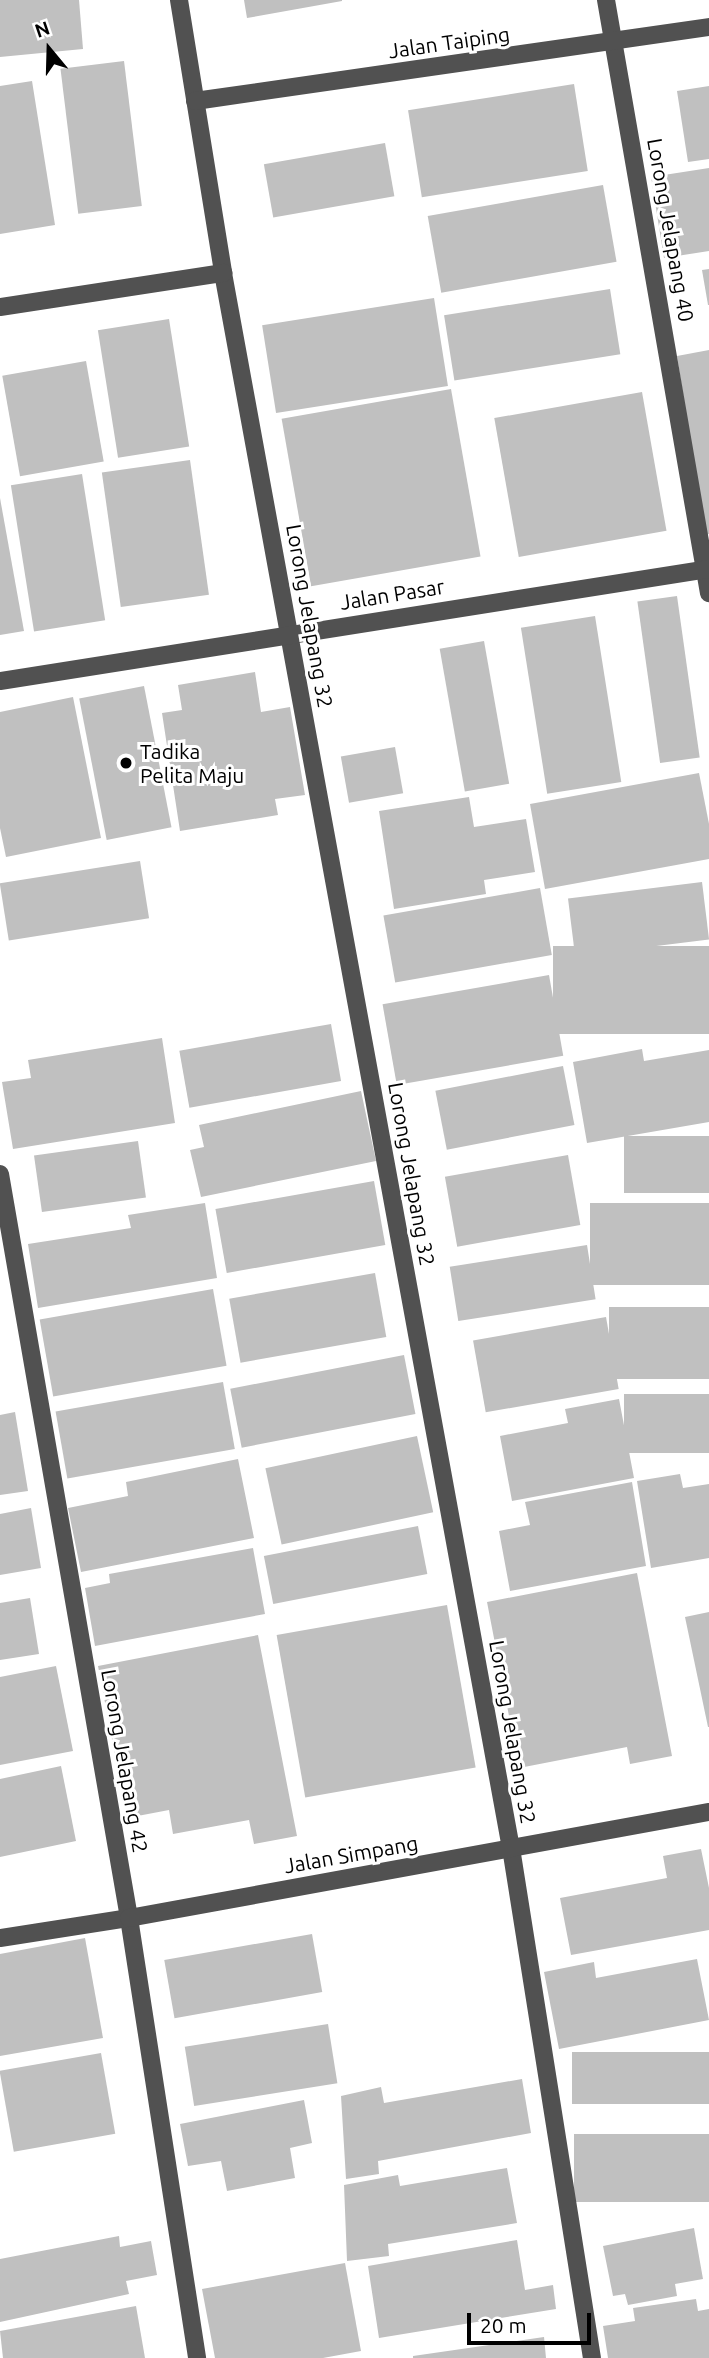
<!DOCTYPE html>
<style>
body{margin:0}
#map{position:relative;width:709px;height:2358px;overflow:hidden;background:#fff;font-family:Ubuntu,sans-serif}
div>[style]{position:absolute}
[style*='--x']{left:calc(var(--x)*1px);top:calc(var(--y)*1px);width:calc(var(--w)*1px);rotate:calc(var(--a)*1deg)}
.building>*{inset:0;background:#c0c0c0;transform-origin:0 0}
.minor>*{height:18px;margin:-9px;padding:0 9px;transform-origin:9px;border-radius:9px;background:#515151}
.dots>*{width:19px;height:19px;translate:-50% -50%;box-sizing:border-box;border:4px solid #fff;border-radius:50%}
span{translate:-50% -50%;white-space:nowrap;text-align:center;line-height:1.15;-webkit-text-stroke:6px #fff;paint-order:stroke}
.street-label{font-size:21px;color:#000}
.poi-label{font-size:21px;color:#000}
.left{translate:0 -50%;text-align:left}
.north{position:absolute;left:14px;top:14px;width:70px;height:70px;-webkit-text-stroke:5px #fff;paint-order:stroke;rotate:341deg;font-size:19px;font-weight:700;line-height:28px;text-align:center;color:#000}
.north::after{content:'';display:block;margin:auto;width:24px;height:32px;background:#000;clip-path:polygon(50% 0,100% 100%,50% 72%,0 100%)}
.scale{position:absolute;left:467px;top:2313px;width:124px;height:32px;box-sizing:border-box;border:4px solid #000;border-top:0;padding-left:9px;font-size:21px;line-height:24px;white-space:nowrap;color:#000;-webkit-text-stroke:5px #fff;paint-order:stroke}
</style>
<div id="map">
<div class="building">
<i style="clip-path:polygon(0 0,79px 0,83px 49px,0 57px)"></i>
<i style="clip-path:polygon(244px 0,342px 0,342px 1px,247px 18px)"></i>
<i style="left:124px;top:61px;width:146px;height:64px;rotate:83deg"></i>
<i style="clip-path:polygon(32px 81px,55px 225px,0 234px,0 86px)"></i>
<i style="left:574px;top:84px;width:88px;height:168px;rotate:81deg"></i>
<i style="clip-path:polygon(709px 86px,709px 159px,688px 162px,677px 91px)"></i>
<i style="left:385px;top:143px;width:54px;height:123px;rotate:80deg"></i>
<i style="clip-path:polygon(709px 168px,709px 251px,664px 258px,651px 177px)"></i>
<i style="left:603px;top:185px;width:78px;height:178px;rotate:80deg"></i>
<i style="clip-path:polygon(709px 269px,709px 305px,708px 305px,702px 270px)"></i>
<i style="left:610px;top:289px;width:66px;height:168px;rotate:81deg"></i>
<i style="left:434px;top:298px;width:89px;height:174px;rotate:81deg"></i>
<i style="left:169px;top:319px;width:129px;height:72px;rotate:81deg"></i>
<i style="clip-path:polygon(709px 350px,709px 534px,705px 535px,677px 356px)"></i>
<i style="left:86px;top:361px;width:102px;height:85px;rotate:80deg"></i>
<i style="left:451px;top:389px;width:170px;height:172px;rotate:80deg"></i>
<i style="left:642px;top:392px;width:141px;height:150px;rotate:80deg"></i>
<i style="left:190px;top:460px;width:136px;height:89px;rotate:82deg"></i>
<i style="left:82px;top:474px;width:148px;height:72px;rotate:81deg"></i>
<i style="clip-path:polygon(0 498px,24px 631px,0 635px)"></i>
<i style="left:677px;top:596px;width:163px;height:40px;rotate:82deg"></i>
<i style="left:595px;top:616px;width:168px;height:75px;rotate:81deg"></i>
<i style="left:484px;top:641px;width:145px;height:45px;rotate:80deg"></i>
<i style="clip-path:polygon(255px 672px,261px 712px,290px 707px,305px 795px,275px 799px,278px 815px,180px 831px,162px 713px,182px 710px,178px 685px)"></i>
<i style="left:144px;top:686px;width:144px;height:66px;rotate:79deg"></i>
<i style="clip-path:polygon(73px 697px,101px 838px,6px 857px,0 828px,0 712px)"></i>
<i style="left:395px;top:747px;width:47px;height:55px;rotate:80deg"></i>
<i style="clip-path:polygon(699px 773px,709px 824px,709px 859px,545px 889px,530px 804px)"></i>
<i style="clip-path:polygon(469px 797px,474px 827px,526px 819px,535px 872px,484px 880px,486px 894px,394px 909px,379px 811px)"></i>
<i style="left:140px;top:861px;width:58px;height:142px;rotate:81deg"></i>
<i style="left:702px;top:882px;width:58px;height:135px;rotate:83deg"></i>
<i style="left:540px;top:888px;width:68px;height:159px;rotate:80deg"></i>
<i style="left:709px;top:946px;width:88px;height:156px;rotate:90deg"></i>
<i style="left:549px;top:975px;width:82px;height:169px;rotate:80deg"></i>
<i style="left:331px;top:1024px;width:58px;height:154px;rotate:80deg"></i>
<i style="clip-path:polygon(162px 1038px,175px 1123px,13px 1149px,2px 1082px,31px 1078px,28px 1060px)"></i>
<i style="clip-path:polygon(642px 1049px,644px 1061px,709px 1050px,709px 1122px,587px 1143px,573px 1062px)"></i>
<i style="left:563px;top:1066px;width:60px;height:130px;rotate:79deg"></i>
<i style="clip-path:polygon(361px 1091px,376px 1161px,201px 1197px,190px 1150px,204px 1147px,199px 1125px)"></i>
<i style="left:709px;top:1136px;width:57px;height:85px;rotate:90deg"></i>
<i style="left:138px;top:1141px;width:57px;height:105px;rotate:82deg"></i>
<i style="left:568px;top:1155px;width:71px;height:125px;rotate:80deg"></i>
<i style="left:374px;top:1181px;width:65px;height:161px;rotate:80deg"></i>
<i style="clip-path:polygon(205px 1203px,217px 1278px,38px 1308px,28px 1244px,131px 1228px,128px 1215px)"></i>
<i style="left:709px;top:1203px;width:82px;height:119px;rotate:90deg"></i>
<i style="left:587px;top:1245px;width:55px;height:139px;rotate:81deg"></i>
<i style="left:375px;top:1273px;width:65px;height:148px;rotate:80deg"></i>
<i style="left:213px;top:1289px;width:78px;height:176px;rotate:80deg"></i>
<i style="left:709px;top:1307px;width:72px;height:100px;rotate:90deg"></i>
<i style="left:606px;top:1317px;width:73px;height:135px;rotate:80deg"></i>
<i style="left:404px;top:1355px;width:60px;height:177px;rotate:79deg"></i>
<i style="left:223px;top:1382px;width:68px;height:170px;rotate:80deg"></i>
<i style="left:709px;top:1394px;width:59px;height:85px;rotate:90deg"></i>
<i style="clip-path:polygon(619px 1399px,634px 1478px,512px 1501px,500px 1436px,568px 1423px,565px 1409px)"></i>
<i style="clip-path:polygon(15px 1412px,28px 1491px,0 1495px,0 1415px)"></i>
<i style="left:417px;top:1436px;width:78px;height:155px;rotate:78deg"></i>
<i style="clip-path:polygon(238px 1459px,254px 1538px,81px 1572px,68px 1508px,128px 1496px,126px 1482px)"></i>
<i style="clip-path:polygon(680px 1474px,683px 1488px,709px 1484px,709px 1558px,651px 1568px,637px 1481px)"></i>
<i style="clip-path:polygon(632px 1482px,646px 1566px,510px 1591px,499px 1531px,530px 1525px,525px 1502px)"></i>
<i style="clip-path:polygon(31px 1508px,41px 1568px,0 1575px,0 1514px)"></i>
<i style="left:418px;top:1526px;width:49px;height:157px;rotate:79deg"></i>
<i style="clip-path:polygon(253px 1548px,265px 1614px,95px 1646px,85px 1588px,110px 1583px,109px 1574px)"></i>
<i style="clip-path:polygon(637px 1573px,672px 1756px,630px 1764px,627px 1747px,519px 1768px,487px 1602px)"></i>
<i style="clip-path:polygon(30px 1598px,39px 1654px,0 1660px,0 1603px)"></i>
<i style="left:447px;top:1605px;width:165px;height:173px;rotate:80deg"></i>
<i style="clip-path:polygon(709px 1612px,709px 1727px,708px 1727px,685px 1617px)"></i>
<i style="clip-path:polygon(258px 1635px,297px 1836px,254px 1844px,249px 1820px,173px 1834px,169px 1810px,127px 1818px,98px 1666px)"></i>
<i style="clip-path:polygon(56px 1666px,73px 1751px,0 1765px,0 1677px)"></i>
<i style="clip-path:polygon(61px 1766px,76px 1841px,0 1857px,0 1779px)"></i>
<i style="clip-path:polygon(701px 1849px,709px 1888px,709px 1930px,571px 1955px,560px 1898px,667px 1878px,663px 1856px)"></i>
<i style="left:312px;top:1934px;width:59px;height:150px;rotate:80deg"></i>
<i style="clip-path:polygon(85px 1938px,103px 2038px,0 2056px,0 1954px)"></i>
<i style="clip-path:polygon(697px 1959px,709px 2020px,559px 2049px,544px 1972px,594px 1962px,596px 1978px)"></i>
<i style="left:328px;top:2024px;width:60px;height:145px;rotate:81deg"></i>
<i style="left:709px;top:2052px;width:52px;height:137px;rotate:90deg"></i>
<i style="left:101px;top:2053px;width:82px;height:103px;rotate:80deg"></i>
<i style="clip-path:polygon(522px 2079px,531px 2133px,378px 2161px,379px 2174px,346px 2179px,341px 2096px,381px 2087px,384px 2103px)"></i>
<i style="clip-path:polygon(304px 2100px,312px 2143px,290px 2148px,295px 2178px,227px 2191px,221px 2161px,188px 2166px,180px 2124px)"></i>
<i style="left:709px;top:2134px;width:68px;height:135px;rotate:90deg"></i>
<i style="clip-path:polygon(507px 2168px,517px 2223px,388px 2244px,389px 2256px,347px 2261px,344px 2185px,398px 2175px,400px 2186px)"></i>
<i style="clip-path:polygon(694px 2228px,703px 2279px,675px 2284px,677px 2296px,628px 2305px,625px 2294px,613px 2296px,603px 2246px)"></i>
<i style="clip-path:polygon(119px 2236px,120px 2247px,151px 2241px,157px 2275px,126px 2281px,129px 2294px,0 2322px,0 2259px)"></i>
<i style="clip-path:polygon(517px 2240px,525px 2290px,553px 2285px,556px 2309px,379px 2338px,368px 2266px)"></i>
<i style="clip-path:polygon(345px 2263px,361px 2351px,323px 2358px,215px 2358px,202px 2289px)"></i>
<i style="clip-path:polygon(696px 2299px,698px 2311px,709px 2309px,709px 2358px,608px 2358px,603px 2326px,635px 2321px,633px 2308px)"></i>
<i style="clip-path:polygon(136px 2306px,145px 2358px,3px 2358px,0 2331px)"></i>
<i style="clip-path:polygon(544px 2337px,546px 2358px,413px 2358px,413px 2356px)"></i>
</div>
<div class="minor">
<i style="--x:179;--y:0;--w:277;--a:80.8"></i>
<i style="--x:223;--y:273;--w:1601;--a:79.64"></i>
<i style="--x:511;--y:1848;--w:516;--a:80.98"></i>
<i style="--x:606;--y:0;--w:602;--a:80.15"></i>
<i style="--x:195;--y:101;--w:519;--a:-8.19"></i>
<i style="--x:0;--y:307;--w:226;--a:-8.7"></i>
<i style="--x:0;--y:681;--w:718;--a:-8.98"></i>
<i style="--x:0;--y:1174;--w:755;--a:80.16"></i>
<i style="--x:129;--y:1918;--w:445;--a:81.2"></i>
<i style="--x:0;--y:1938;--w:131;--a:-8.8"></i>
<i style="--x:129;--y:1918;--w:590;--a:-10.36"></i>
</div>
<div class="dots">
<i style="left:126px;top:763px;background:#000"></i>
</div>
<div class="street-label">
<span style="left:449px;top:42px;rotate:-8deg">Jalan Taiping</span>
<span style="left:671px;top:230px;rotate:80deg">Lorong Jelapang 40</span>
<span style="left:392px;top:594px;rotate:-9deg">Jalan Pasar</span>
<span style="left:310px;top:616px;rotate:80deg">Lorong Jelapang 32</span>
<span style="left:412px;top:1174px;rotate:80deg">Lorong Jelapang 32</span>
<span style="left:513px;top:1732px;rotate:80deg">Lorong Jelapang 32</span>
<span style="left:125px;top:1761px;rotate:80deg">Lorong Jelapang 42</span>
<span style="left:351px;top:1854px;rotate:-10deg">Jalan Simpang</span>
</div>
<div class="poi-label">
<span class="left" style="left:140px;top:763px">Tadika<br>Pelita Maju</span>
</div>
<div class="north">N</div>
<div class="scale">20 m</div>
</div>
